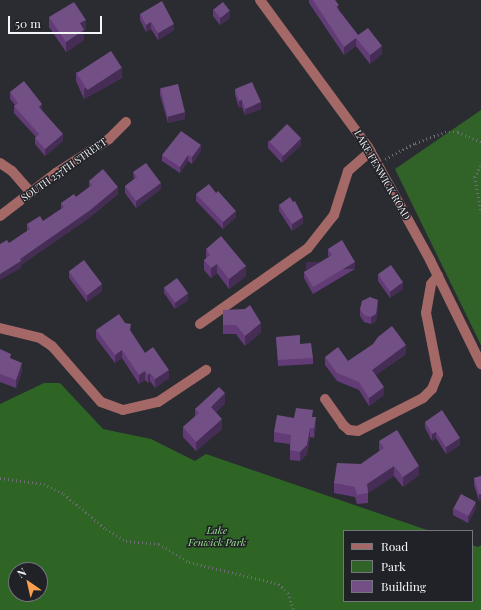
<!DOCTYPE html>
<style>
body{margin:0}
#map{position:relative;width:481px;height:610px;overflow:hidden;background:#2a2c31;font-family:"Playfair Display",serif}
div>[style]{position:absolute}
[style*='--x']{left:calc(var(--x)*1px);top:calc(var(--y)*1px);width:calc(var(--w)*1px);rotate:calc(var(--a)*1deg)}
.green>*{inset:0;background:#316228}
.forest>*{inset:0;background:#2e6424}
.path>*{height:2.5px;margin-top:-1.25px;transform-origin:0;background:repeating-linear-gradient(90deg,#6c6e72 0 1px,transparent 0 4px)}
.minor>*{height:10px;margin:-5px;padding:0 5px;transform-origin:5px;border-radius:5px;background:#a46866}
.wall>*{inset:0;background:#623b77}
.shaded-wall>*{inset:0;background:#452d55;transform-origin:0 0}
.building>*{inset:0;background:#724f85;transform-origin:0 0}
span{translate:-50% -50%;white-space:nowrap;text-align:center;line-height:1.15;-webkit-text-stroke:3px #202227;paint-order:stroke}
.street-label{font-size:10px;color:#f3f5f8}
.park-label{font-size:10px;color:#9be88d;font-style:italic}
.legend{position:absolute;left:343px;top:530px;width:130px;height:72px;box-sizing:border-box;background:#202227;border:1px solid #74767b;margin:0;padding:5px 7px;list-style:none;font-size:12px;color:#f3f5f8}
.legend li{display:flex;align-items:center;gap:8px;height:20px}
.legend b{width:20px;border:1px solid #74767b}
.north{position:absolute;left:8px;top:562px;width:40px;height:40px;box-sizing:border-box;background:#202227;border:1px solid #74767b;border-radius:50%;rotate:326deg;font-size:11px;font-weight:700;line-height:16px;text-align:center;color:#f3f5f8}
.north::after{content:'';display:block;margin:auto;width:14px;height:18px;background:#fa9f4e;clip-path:polygon(50% 0,100% 100%,50% 72%,0 100%)}
.scale{position:absolute;left:8px;top:16px;width:94px;height:18px;box-sizing:border-box;border:2px solid #f3f5f8;border-top:0;padding-left:5px;font-size:12px;line-height:14px;white-space:nowrap;color:#f3f5f8;-webkit-text-stroke:3px #202227;paint-order:stroke}
</style>
<div id="map">
<div class="green">
<i style="clip-path:polygon(481px 110px,481px 345px,395px 169px)"></i>
</div>
<div class="forest">
<i style="clip-path:polygon(evenodd,44px 383px,60px 383px,103px 429px,151px 439px,195px 461px,206px 454px,430px 531px,344px 531px,344px 601px,472px 601px,472px 545px,478px 547px,481px 545px,481px 610px,0 610px,0 404px,44px 383px,16px 570px,40px 570px,40px 594px,16px 594px,16px 570px)"></i>
</div>
<div class="path">
<i style="--x:385;--y:159;--w:34;--a:-28"></i>
<i style="--x:415;--y:143;--w:32;--a:-20"></i>
<i style="--x:445;--y:132;--w:13;--a:0"></i>
<i style="--x:458;--y:132;--w:25;--a:23"></i>
<i style="--x:481;--y:166;--w:13;--a:119"></i>
<i style="--x:475;--y:177;--w:34;--a:80"></i>
<i style="--x:0;--y:478;--w:44;--a:7.8"></i>
<i style="--x:44;--y:484;--w:22;--a:27"></i>
<i style="--x:64;--y:494;--w:55;--a:39.8"></i>
<i style="--x:106;--y:529;--w:23;--a:31"></i>
<i style="--x:126;--y:541;--w:33;--a:5"></i>
<i style="--x:159;--y:544;--w:35;--a:31"></i>
<i style="--x:189;--y:562;--w:93;--a:13.7"></i>
<i style="--x:279;--y:584;--w:13;--a:45"></i>
<i style="--x:288;--y:593;--w:18;--a:71"></i>
</div>
<div class="minor">
<i style="--x:260;--y:0;--w:182;--a:53.7"></i>
<i style="--x:368;--y:147;--w:129;--a:61.2"></i>
<i style="--x:430;--y:260;--w:116;--a:63.9"></i>
<i style="--x:0;--y:163;--w:14;--a:34"></i>
<i style="--x:12;--y:171;--w:28;--a:49"></i>
<i style="--x:0;--y:216;--w:71;--a:-37.5"></i>
<i style="--x:56;--y:173;--w:63;--a:-32.7"></i>
<i style="--x:109;--y:139;--w:24;--a:-45"></i>
<i style="--x:200;--y:324;--w:132;--a:-35.1"></i>
<i style="--x:308;--y:248;--w:42;--a:-51.8"></i>
<i style="--x:334;--y:215;--w:46;--a:-72.3"></i>
<i style="--x:348;--y:171;--w:30;--a:-41"></i>
<i style="--x:0;--y:328;--w:41;--a:14"></i>
<i style="--x:40;--y:338;--w:14;--a:34"></i>
<i style="--x:52;--y:346;--w:74;--a:48.8"></i>
<i style="--x:101;--y:402;--w:23;--a:20"></i>
<i style="--x:123;--y:410;--w:36;--a:-13"></i>
<i style="--x:158;--y:402;--w:58;--a:-33.7"></i>
<i style="--x:325;--y:399;--w:32;--a:55"></i>
<i style="--x:343;--y:425;--w:8;--a:40"></i>
<i style="--x:349;--y:430;--w:9;--a:6"></i>
<i style="--x:358;--y:431;--w:73;--a:-26.9"></i>
<i style="--x:423;--y:398;--w:13;--a:-45"></i>
<i style="--x:432;--y:389;--w:16;--a:-68"></i>
<i style="--x:438;--y:374;--w:62;--a:-101.1"></i>
<i style="--x:426;--y:313;--w:29;--a:-80"></i>
<i style="--x:431;--y:284;--w:11;--a:-49"></i>
</div>
<div class="wall">
<i style="clip-path:polygon(309px 0,335px 0,339px 10px,358px 35px,382px 54px,370px 64px,356px 46px,344px 55px,309px 3px)"></i>
<i style="clip-path:polygon(213px 9px,230px 18px,220px 25px,213px 16px)"></i>
<i style="clip-path:polygon(140px 14px,174px 30px,158px 40px,151px 29px,146px 32px,140px 20px)"></i>
<i style="clip-path:polygon(49px 17px,86px 30px,84px 30px,84px 40px,66px 52px,49px 27px)"></i>
<i style="clip-path:polygon(76px 72px,122px 78px,84px 99px,76px 81px)"></i>
<i style="clip-path:polygon(160px 88px,185px 119px,168px 123px,160px 95px)"></i>
<i style="clip-path:polygon(235px 89px,261px 109px,245px 115px,242px 107px,239px 108px,235px 95px)"></i>
<i style="clip-path:polygon(10px 92px,42px 110px,63px 141px,45px 156px,35px 144px,35px 138px,36px 137px,14px 113px,14px 106px,15px 105px,10px 99px)"></i>
<i style="clip-path:polygon(268px 141px,301px 145px,282px 163px,268px 148px)"></i>
<i style="clip-path:polygon(201px 151px,192px 164px,188px 161px,180px 173px,162px 161px,162px 155px)"></i>
<i style="clip-path:polygon(133px 172px,161px 189px,136px 208px,125px 193px,125px 186px,134px 179px)"></i>
<i style="clip-path:polygon(89px 181px,118px 194px,89px 218px,21px 265px,21px 268px,9px 243px,27px 231px,27px 224px,43px 221px,61px 209px,61px 203px,76px 197px,89px 187px)"></i>
<i style="clip-path:polygon(196px 194px,236px 217px,223px 229px,196px 201px)"></i>
<i style="clip-path:polygon(293px 202px,303px 223px,292px 231px,279px 211px,279px 205px)"></i>
<i style="clip-path:polygon(206px 249px,246px 276px,229px 289px,217px 273px,211px 278px,204px 270px,204px 260px,206px 259px)"></i>
<i style="clip-path:polygon(328px 249px,355px 269px,313px 294px,304px 278px,304px 272px,329px 257px,328px 255px)"></i>
<i style="clip-path:polygon(69px 271px,102px 291px,87px 302px,69px 278px)"></i>
<i style="clip-path:polygon(378px 275px,403px 289px,390px 298px,378px 281px)"></i>
<i style="clip-path:polygon(164px 287px,188px 300px,175px 309px,164px 293px)"></i>
<i style="clip-path:polygon(378px 307px,376px 321px,371px 324px,364px 322px,360px 316px,360px 309px)"></i>
<i style="clip-path:polygon(223px 310px,261px 332px,245px 346px,236px 334px,223px 334px)"></i>
<i style="clip-path:polygon(96px 330px,131px 332px,145px 353px,169px 378px,155px 388px,150px 381px,148px 383px,145px 380px,139px 384px,122px 358px,115px 363px,96px 338px)"></i>
<i style="clip-path:polygon(276px 337px,300px 344px,313px 358px,313px 364px,278px 366px)"></i>
<i style="clip-path:polygon(0 349px,11px 359px,22px 371px,16px 388px,0 382px)"></i>
<i style="clip-path:polygon(406px 354px,376px 375px,384px 395px,369px 406px,359px 390px,337px 381px,325px 365px,325px 357px,348px 361px)"></i>
<i style="clip-path:polygon(225px 403px,216px 412px,222px 429px,196px 451px,183px 437px,183px 427px,195px 416px,195px 409px)"></i>
<i style="clip-path:polygon(313px 417px,316px 427px,314px 438px,310px 437px,307px 454px,300px 461px,290px 460px,290px 444px,274px 442px,274px 432px,294px 418px)"></i>
<i style="clip-path:polygon(425px 422px,460px 445px,446px 454px,436px 438px,432px 441px,425px 428px)"></i>
<i style="clip-path:polygon(379px 441px,419px 475px,403px 487px,394px 476px,368px 493px,368px 503px,357px 504px,355px 497px,334px 493px,334px 483px,379px 451px)"></i>
<i style="clip-path:polygon(481px 476px,481px 500px,479px 501px,474px 485px,474px 478px)"></i>
<i style="clip-path:polygon(453px 508px,476px 508px,468px 523px,453px 515px)"></i>
</div>
<div class="shaded-wall">
<i style="clip-path:polygon(230px 11px,230px 18px,220px 25px,220px 18px)"></i>
<i style="clip-path:polygon(86px 20px,86px 30px,84px 30px,84px 40px,66px 52px,66px 42px,80px 23px)"></i>
<i style="clip-path:polygon(151px 22px,151px 29px,146px 32px,146px 25px)"></i>
<i style="clip-path:polygon(174px 24px,174px 30px,158px 40px,158px 33px)"></i>
<i style="clip-path:polygon(356px 38px,356px 46px,344px 55px,344px 47px)"></i>
<i style="clip-path:polygon(382px 46px,382px 54px,370px 64px,370px 55px)"></i>
<i style="clip-path:polygon(122px 68px,122px 78px,84px 99px,84px 89px)"></i>
<i style="clip-path:polygon(242px 100px,242px 107px,239px 108px,239px 101px)"></i>
<i style="clip-path:polygon(261px 102px,261px 109px,245px 115px,245px 109px)"></i>
<i style="clip-path:polygon(42px 104px,42px 111px,39px 107px)"></i>
<i style="clip-path:polygon(185px 112px,185px 119px,168px 123px,168px 117px)"></i>
<i style="clip-path:polygon(63px 134px,63px 141px,45px 156px,45px 149px)"></i>
<i style="clip-path:polygon(301px 138px,301px 145px,282px 163px,282px 157px)"></i>
<i style="clip-path:polygon(201px 145px,201px 151px,192px 164px,192px 157px)"></i>
<i style="clip-path:polygon(188px 155px,188px 161px,180px 173px,180px 167px)"></i>
<i style="clip-path:polygon(161px 183px,161px 189px,136px 208px,136px 201px)"></i>
<i style="clip-path:polygon(118px 187px,118px 194px,89px 218px,21px 265px,21px 268px,0 280px,0 274px)"></i>
<i style="clip-path:polygon(236px 211px,236px 217px,223px 229px,223px 222px)"></i>
<i style="clip-path:polygon(303px 217px,303px 223px,292px 231px,292px 224px)"></i>
<i style="left:355px;top:262px;width:7px;height:49px;rotate:90deg"></i>
<i style="clip-path:polygon(217px 264px,217px 273px,211px 278px,211px 268px)"></i>
<i style="clip-path:polygon(246px 266px,246px 276px,229px 289px,229px 279px)"></i>
<i style="clip-path:polygon(403px 282px,403px 289px,390px 298px,390px 292px)"></i>
<i style="clip-path:polygon(102px 284px,102px 291px,87px 302px,87px 295px)"></i>
<i style="clip-path:polygon(188px 293px,188px 300px,175px 309px,175px 302px)"></i>
<i style="clip-path:polygon(378px 300px,378px 307px,376px 321px,371px 324px,371px 317px)"></i>
<i style="clip-path:polygon(261px 323px,261px 332px,245px 346px,245px 336px)"></i>
<i style="clip-path:polygon(406px 345px,406px 354px,372px 378px,372px 370px)"></i>
<i style="clip-path:polygon(122px 350px,122px 358px,115px 363px,115px 355px)"></i>
<i style="clip-path:polygon(22px 363px,22px 371px,16px 388px,16px 380px)"></i>
<i style="clip-path:polygon(169px 370px,169px 378px,155px 388px,155px 379px)"></i>
<i style="clip-path:polygon(145px 371px,145px 380px,139px 384px,139px 375px)"></i>
<i style="clip-path:polygon(150px 373px,150px 381px,148px 383px,148px 375px)"></i>
<i style="clip-path:polygon(384px 387px,384px 395px,369px 406px,369px 398px)"></i>
<i style="clip-path:polygon(225px 393px,225px 403px,211px 417px,211px 407px)"></i>
<i style="clip-path:polygon(316px 417px,316px 427px,314px 438px,314px 428px)"></i>
<i style="clip-path:polygon(222px 419px,222px 429px,196px 451px,196px 442px)"></i>
<i style="clip-path:polygon(310px 428px,310px 437px,307px 454px,300px 461px,300px 452px)"></i>
<i style="clip-path:polygon(436px 432px,436px 438px,432px 441px,432px 434px)"></i>
<i style="clip-path:polygon(460px 438px,460px 445px,446px 454px,446px 447px)"></i>
<i style="clip-path:polygon(394px 466px,394px 476px,368px 493px,367px 484px)"></i>
<i style="clip-path:polygon(419px 466px,419px 475px,403px 487px,403px 477px)"></i>
<i style="clip-path:polygon(479px 494px,481px 494px,481px 500px,479px 501px)"></i>
<i style="clip-path:polygon(476px 502px,476px 508px,468px 523px,468px 516px)"></i>
</div>
<div class="building">
<i style="clip-path:polygon(313px 0,335px 0,339px 5px,336px 7px,358px 35px,368px 28px,382px 46px,370px 55px,356px 38px,344px 47px)"></i>
<i style="clip-path:polygon(162px 1px,174px 24px,158px 33px,151px 22px,146px 25px,140px 14px)"></i>
<i style="clip-path:polygon(74px 2px,86px 20px,80px 23px,84px 30px,66px 42px,49px 17px)"></i>
<i style="left:223px;top:2px;width:11px;height:12px;rotate:52deg"></i>
<i style="left:111px;top:51px;width:20px;height:41px;rotate:57deg"></i>
<i style="clip-path:polygon(24px 81px,42px 104px,39px 107px,63px 134px,45px 149px,35px 138px,39px 134px,14px 106px,18px 103px,10px 92px)"></i>
<i style="clip-path:polygon(252px 82px,261px 102px,245px 109px,242px 100px,239px 101px,235px 89px)"></i>
<i style="left:178px;top:84px;width:29px;height:18px;rotate:76deg"></i>
<i style="left:287px;top:124px;width:20px;height:25px;rotate:45deg"></i>
<i style="clip-path:polygon(181px 131px,201px 145px,192px 157px,188px 155px,180px 167px,162px 155px)"></i>
<i style="clip-path:polygon(146px 163px,161px 183px,136px 201px,125px 186px,137px 177px,133px 172px)"></i>
<i style="clip-path:polygon(103px 169px,118px 187px,89px 211px,20px 259px,21px 261px,0 274px,0 244px,7px 240px,9px 243px,30px 229px,27px 224px,40px 216px,43px 221px,64px 207px,61px 203px,74px 194px,76px 197px,92px 185px,89px 181px)"></i>
<i style="clip-path:polygon(209px 184px,216px 193px,218px 191px,236px 211px,223px 222px,196px 194px)"></i>
<i style="clip-path:polygon(290px 197px,293px 202px,295px 201px,303px 217px,292px 224px,279px 205px)"></i>
<i style="clip-path:polygon(221px 236px,246px 266px,229px 279px,217px 264px,211px 268px,204px 260px,210px 255px,206px 249px)"></i>
<i style="clip-path:polygon(342px 240px,355px 262px,313px 287px,304px 272px,332px 255px,328px 249px)"></i>
<i style="left:84px;top:260px;width:30px;height:19px;rotate:53deg"></i>
<i style="left:391px;top:265px;width:21px;height:16px;rotate:55deg"></i>
<i style="left:177px;top:278px;width:19px;height:16px;rotate:54deg"></i>
<i style="clip-path:polygon(370px 297px,378px 300px,376px 314px,371px 317px,364px 315px,360px 309px,362px 301px)"></i>
<i style="clip-path:polygon(250px 305px,261px 323px,245px 336px,236px 325px,223px 325px,223px 310px,245px 309px)"></i>
<i style="clip-path:polygon(119px 314px,125px 323px,131px 324px,130px 330px,145px 353px,153px 347px,169px 370px,155px 379px,150px 373px,148px 375px,145px 371px,139px 375px,122px 350px,115px 355px,96px 330px)"></i>
<i style="clip-path:polygon(392px 326px,406px 345px,372px 370px,384px 387px,369px 398px,359px 382px,337px 373px,325px 357px,338px 347px,348px 361px,373px 344px,378px 337px)"></i>
<i style="clip-path:polygon(300px 335px,300px 344px,311px 343px,313px 358px,278px 360px,276px 337px)"></i>
<i style="clip-path:polygon(0 349px,11px 354px,10px 358px,22px 363px,16px 380px,0 374px)"></i>
<i style="clip-path:polygon(219px 387px,225px 393px,211px 407px,222px 419px,196px 442px,183px 427px,199px 413px,195px 409px)"></i>
<i style="clip-path:polygon(296px 408px,313px 410px,312px 417px,316px 417px,314px 428px,310px 428px,307px 445px,300px 452px,290px 450px,291px 435px,274px 432px,277px 415px,294px 418px)"></i>
<i style="clip-path:polygon(442px 410px,460px 438px,446px 447px,436px 432px,432px 434px,425px 422px)"></i>
<i style="clip-path:polygon(397px 430px,419px 466px,403px 477px,394px 466px,367px 484px,368px 493px,357px 495px,355px 487px,334px 483px,337px 463px,361px 464px,384px 448px,379px 441px)"></i>
<i style="clip-path:polygon(481px 476px,481px 494px,479px 494px,474px 478px)"></i>
<i style="left:461px;top:494px;width:17px;height:16px;rotate:28deg"></i>
</div>
<div class="street-label">
<span style="left:64px;top:170px;rotate:-35deg">SOUTH 257TH STREET</span>
<span style="left:382px;top:175px;rotate:60deg">LAKE FENWICK ROAD</span>
</div>
<div class="park-label">
<span style="left:217px;top:536px">Lake<br>Fenwick Park</span>
</div>
<ul class="legend">
<li><b style="height:5px;background:#a46866"></b>Road</li>
<li><b style="height:11px;background:#316228"></b>Park</li>
<li><b style="height:11px;background:#724f85"></b>Building</li>
</ul>
<div class="north">N</div>
<div class="scale">50 m</div>
</div>
